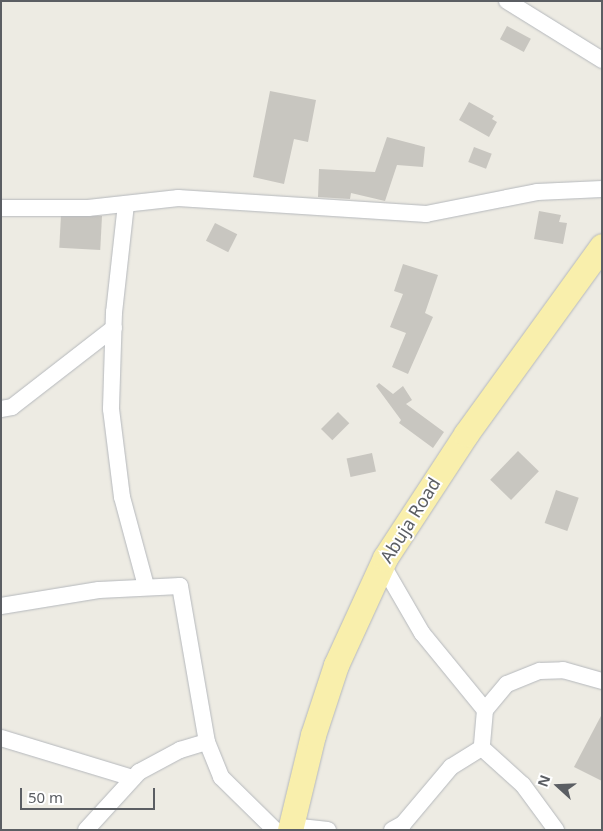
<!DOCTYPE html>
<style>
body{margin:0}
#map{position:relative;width:603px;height:831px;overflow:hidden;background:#edebe3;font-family:"Noto Sans",sans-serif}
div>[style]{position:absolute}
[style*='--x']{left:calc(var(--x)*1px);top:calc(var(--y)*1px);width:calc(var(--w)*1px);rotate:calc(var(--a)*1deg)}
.building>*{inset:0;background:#c8c6c0;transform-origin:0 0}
.roads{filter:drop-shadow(0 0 1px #b5b8bc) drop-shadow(0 0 1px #b5b8bc)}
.street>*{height:16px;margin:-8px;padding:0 8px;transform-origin:8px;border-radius:8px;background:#fff}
.primary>*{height:25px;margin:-12.5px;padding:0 12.5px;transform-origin:12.5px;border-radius:12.5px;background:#f9efac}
span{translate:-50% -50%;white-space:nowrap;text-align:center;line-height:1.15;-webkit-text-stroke:4px #fff;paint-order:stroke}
.street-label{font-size:18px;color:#5b5e63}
.frame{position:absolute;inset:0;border:2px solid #5b5e63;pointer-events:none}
.north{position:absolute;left:533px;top:761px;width:50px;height:50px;-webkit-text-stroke:4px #fff;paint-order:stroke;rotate:290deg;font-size:14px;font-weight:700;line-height:20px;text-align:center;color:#5b5e63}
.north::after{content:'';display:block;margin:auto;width:18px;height:22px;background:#5b5e63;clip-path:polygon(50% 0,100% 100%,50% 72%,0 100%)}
.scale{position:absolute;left:20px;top:788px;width:135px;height:22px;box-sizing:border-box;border:2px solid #5b5e63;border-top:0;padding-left:6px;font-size:15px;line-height:18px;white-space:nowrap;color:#5b5e63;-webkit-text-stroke:4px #fff;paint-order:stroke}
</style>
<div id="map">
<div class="building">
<i style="left:507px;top:26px;width:27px;height:15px;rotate:28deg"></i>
<i style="clip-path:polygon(270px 91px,316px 100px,308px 142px,294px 139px,284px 184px,253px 177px)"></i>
<i style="clip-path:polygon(469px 102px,494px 116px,492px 119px,497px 122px,489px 137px,459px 120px)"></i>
<i style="clip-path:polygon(387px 137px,425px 147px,423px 167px,397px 165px,385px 201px,351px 193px,350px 199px,318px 197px,319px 169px,375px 172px)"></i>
<i style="left:474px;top:147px;width:19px;height:16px;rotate:21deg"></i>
<i style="clip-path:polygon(539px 211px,561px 215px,559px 222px,567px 223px,563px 244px,534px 239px)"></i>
<i style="left:102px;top:216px;width:34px;height:41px;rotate:93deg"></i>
<i style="left:215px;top:223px;width:25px;height:20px;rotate:27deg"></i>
<i style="clip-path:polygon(403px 264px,438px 275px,425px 313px,433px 317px,408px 374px,392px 367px,406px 333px,390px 327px,403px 294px,394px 291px)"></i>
<i style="clip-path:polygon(379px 383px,393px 394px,403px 386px,412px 400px,406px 404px,444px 432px,433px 448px,399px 423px,401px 420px,376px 386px)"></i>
<i style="left:338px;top:412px;width:16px;height:24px;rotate:45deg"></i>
<i style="left:518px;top:451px;width:29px;height:40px;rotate:44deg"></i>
<i style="left:372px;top:453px;width:19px;height:26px;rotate:78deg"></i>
<i style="left:556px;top:490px;width:24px;height:35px;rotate:19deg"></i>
<i style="clip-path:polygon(602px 714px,602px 781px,574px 767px)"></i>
</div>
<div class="roads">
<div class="street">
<i style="--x:507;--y:1;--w:112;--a:31.8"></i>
<i style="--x:126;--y:204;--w:109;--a:96.3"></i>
<i style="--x:114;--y:312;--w:97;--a:91.8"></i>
<i style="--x:111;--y:409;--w:89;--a:82.9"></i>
<i style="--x:122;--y:497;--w:92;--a:74.9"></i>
<i style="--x:1;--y:208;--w:87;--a:0"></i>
<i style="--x:88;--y:208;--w:91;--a:-6.3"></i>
<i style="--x:178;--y:198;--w:249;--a:3.7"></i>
<i style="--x:426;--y:214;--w:113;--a:-11.2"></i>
<i style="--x:537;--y:192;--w:65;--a:-2.6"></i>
<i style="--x:1;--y:409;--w:11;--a:-10"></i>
<i style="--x:12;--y:407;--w:129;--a:-37.8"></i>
<i style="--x:382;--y:564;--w:80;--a:59.9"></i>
<i style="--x:422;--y:633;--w:99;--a:50.7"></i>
<i style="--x:485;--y:710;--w:38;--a:95"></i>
<i style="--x:482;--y:748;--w:55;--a:42.1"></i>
<i style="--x:523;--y:785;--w:56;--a:53.7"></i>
<i style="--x:1;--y:606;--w:99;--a:-9.3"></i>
<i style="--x:99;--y:590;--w:81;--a:-2.8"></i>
<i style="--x:180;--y:586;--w:158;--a:80.2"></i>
<i style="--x:207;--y:742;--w:38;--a:68"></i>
<i style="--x:221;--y:777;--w:76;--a:44.5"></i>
<i style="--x:485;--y:710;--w:34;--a:-50"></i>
<i style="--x:507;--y:684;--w:35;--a:-22"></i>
<i style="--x:540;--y:671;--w:23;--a:-2"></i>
<i style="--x:563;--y:670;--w:41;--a:15.8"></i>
<i style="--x:1;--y:738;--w:138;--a:16.9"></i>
<i style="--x:291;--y:826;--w:37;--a:6"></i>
<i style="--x:86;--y:830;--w:79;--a:-47.6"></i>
<i style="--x:139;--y:772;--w:47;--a:-28.2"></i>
<i style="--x:180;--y:750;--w:28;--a:-17"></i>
<i style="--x:392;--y:830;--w:13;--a:-29"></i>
<i style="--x:403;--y:824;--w:75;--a:-49.9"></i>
<i style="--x:451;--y:767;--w:36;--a:-32"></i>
</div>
<div class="primary">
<i style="--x:290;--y:830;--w:98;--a:-76.4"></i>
<i style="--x:313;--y:735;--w:74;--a:-71.8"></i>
<i style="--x:336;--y:665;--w:118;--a:-65.4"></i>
<i style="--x:385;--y:558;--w:148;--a:-56.8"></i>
<i style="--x:466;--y:434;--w:232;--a:-54.1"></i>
</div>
</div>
<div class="street-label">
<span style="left:410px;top:520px;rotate:-58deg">Abuja Road</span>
</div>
<div class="frame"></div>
<div class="north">N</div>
<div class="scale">50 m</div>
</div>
